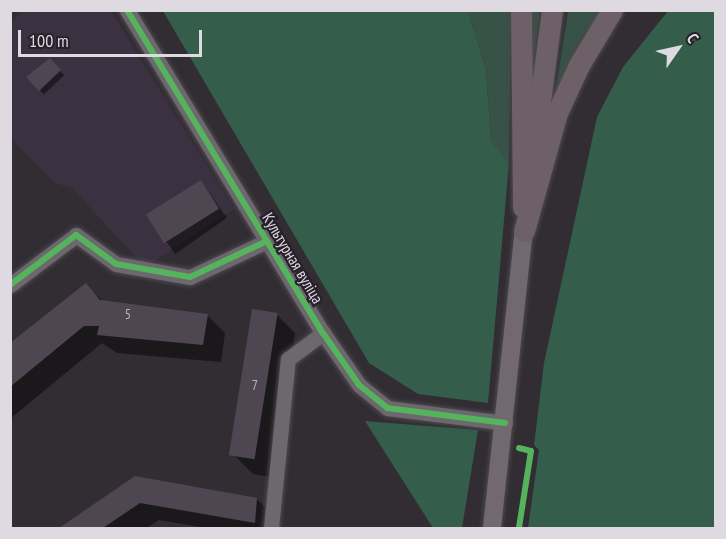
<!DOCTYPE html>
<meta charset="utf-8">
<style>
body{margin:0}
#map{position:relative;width:726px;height:539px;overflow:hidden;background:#312d33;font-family:"PT Sans Narrow",sans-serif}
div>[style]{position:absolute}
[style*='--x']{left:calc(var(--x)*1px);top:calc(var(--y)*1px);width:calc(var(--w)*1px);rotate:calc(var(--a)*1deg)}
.built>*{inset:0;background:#3c3140}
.green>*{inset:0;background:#375246}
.forest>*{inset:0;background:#355d4b}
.shadow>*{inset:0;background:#0007;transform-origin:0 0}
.building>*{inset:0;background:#4e4751;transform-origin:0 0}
.roads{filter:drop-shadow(0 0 2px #4d494e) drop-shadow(0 0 2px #4d494e)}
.minor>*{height:15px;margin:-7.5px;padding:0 7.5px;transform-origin:7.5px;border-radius:7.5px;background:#6c686e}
.major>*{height:18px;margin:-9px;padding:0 9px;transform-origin:9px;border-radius:9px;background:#72696f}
.highway>*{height:21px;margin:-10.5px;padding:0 10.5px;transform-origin:10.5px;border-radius:10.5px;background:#6d6167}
.cycleway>*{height:6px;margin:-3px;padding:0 3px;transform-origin:3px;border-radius:3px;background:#56b35d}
span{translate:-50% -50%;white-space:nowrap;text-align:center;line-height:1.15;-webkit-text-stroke:4.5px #28212b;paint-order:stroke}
.number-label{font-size:14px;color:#bbb5bd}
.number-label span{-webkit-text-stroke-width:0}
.street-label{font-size:16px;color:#dfdae1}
.frame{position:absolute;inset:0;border:12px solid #dfdae1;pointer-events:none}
.north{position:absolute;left:648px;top:18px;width:60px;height:60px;-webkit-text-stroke:4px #28212b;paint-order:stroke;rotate:56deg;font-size:16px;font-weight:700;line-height:24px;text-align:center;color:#dfdae1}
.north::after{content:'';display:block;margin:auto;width:21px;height:27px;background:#dfdae1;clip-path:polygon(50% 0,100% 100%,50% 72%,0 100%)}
.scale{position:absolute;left:18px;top:30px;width:184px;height:27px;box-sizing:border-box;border:3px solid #dfdae1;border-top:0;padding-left:8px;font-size:18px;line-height:21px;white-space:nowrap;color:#dfdae1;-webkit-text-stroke:4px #28212b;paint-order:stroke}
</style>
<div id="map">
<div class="built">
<i style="clip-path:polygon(23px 11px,111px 11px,234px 209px,145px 267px,72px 188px,55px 183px,11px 139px,10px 24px)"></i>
</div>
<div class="green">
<i style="clip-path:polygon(468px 11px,511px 11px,509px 163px,491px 143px,486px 69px)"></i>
<i style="clip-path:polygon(527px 11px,540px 11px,532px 76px)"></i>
<i style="clip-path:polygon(568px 11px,602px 11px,554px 101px)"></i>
</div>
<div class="forest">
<i style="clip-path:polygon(163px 11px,468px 11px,486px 69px,491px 142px,509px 163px,488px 403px,418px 394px,369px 363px)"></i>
<i style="clip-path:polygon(668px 11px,715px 11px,715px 528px,528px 528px,539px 450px,534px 445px,544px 363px,597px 117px,623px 67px)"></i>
<i style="clip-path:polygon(365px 421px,478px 430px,462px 528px,433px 528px)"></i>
</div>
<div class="shadow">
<i style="left:50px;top:60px;width:21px;height:28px;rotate:47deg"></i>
<i style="left:201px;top:181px;width:45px;height:63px;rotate:55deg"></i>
<i style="clip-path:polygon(86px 285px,104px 302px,207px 315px,225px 333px,221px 362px,117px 353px,102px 343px,10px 419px,10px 345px)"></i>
<i style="clip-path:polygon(277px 315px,295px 333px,276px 478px,253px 474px,235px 456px)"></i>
<i style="clip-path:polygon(135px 477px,257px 499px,275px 517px,274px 528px,207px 528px,159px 520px,147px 528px,62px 528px)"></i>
</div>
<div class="building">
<i style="clip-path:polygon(50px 58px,61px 70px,39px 91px,26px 77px)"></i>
<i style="left:201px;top:180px;width:34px;height:65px;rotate:58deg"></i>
<i style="clip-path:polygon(86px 283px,100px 300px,208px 314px,203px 345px,97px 335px,99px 326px,84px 326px,10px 387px,10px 343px)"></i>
<i style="left:252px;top:309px;width:26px;height:148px;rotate:9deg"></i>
<i style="clip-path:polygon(135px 476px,257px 498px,255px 523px,140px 503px,103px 528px,59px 528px)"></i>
</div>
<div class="roads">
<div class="minor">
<i style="--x:127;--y:10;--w:378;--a:58.8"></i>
<i style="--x:323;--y:333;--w:63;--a:55.3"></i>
<i style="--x:359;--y:385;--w:36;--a:39"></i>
<i style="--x:387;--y:408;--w:119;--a:7.2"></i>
<i style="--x:10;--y:285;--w:83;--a:-37.1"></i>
<i style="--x:76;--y:235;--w:49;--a:35.9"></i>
<i style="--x:116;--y:264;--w:75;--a:10"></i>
<i style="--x:190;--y:277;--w:85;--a:-25.1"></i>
<i style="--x:271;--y:528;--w:170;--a:-84.3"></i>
<i style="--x:288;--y:359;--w:44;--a:-36.6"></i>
</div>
<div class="major">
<i style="--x:492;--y:528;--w:299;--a:-83.9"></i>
</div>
<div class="highway">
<i style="--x:521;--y:10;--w:197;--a:89.4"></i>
<i style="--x:532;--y:162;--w:153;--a:-82.5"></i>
<i style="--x:524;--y:231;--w:123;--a:-74.4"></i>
<i style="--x:557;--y:113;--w:53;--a:-65.4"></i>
<i style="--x:579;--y:65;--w:64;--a:-59"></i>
</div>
</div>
<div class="cycleway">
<i style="--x:127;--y:10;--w:378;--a:58.8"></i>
<i style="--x:323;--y:333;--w:63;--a:55.3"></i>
<i style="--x:359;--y:385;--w:36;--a:39"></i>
<i style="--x:387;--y:408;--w:119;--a:7.2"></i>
<i style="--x:10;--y:285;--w:83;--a:-37.1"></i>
<i style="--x:76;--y:235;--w:49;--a:35.9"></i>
<i style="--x:116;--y:264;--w:75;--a:10"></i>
<i style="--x:190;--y:277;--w:85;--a:-25.1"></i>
<i style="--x:519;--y:448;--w:12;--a:14"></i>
<i style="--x:531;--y:451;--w:78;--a:98.9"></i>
</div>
<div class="number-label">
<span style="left:128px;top:314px">5</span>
<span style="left:255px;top:385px">7</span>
</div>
<div class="street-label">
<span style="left:293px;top:258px;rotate:59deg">Культурная вуліца</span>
</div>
<div class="frame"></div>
<div class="north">С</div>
<div class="scale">100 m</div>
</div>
